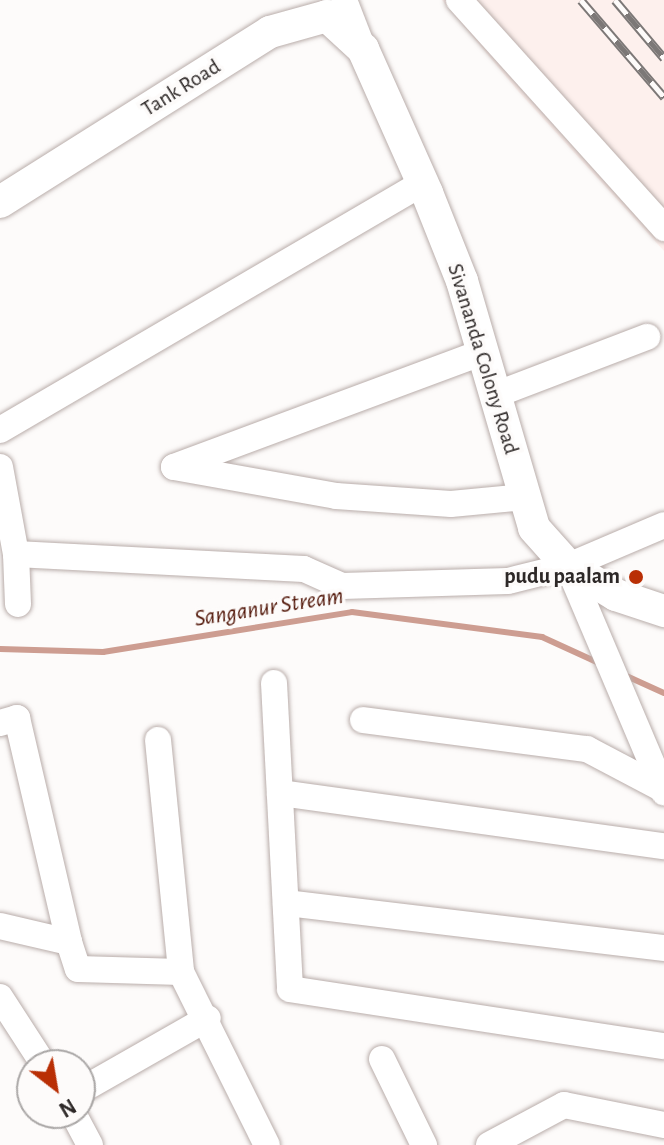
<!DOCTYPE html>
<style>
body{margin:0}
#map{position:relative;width:664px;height:1145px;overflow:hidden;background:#fdfbfa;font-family:"Alegreya Sans",sans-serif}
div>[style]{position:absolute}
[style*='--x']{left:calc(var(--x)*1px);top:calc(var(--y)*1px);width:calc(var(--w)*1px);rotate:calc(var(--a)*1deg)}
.built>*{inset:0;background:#fdf0ed}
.stream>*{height:6px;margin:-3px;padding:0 3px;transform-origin:3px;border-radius:3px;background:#cd9d91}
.roads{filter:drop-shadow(0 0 2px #b9adaa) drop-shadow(0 0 2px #b9adaa)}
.minor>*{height:26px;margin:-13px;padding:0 13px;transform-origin:13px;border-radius:13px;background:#fff}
.major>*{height:32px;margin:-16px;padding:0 16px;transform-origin:16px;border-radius:16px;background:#fff}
.rail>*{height:9px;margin-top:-4.5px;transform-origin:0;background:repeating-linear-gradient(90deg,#fdfbfa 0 18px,#7c7877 0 36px);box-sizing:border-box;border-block:2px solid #7c7877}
.dots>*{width:22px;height:22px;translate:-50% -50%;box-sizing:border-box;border:4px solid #fdfbfa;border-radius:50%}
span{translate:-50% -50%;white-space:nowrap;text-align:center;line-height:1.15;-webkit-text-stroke:7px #fdfbfa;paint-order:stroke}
.street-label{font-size:22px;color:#2d2827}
.poi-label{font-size:22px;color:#2d2827;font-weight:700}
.right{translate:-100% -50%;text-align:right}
.water-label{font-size:24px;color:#521709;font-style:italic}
.north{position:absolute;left:16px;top:1049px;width:80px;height:80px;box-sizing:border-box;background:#fdfbfa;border:2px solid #aaa7a6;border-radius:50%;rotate:149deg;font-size:22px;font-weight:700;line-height:32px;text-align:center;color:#2d2827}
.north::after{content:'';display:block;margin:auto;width:28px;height:36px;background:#b92f05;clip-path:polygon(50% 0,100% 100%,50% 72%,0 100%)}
</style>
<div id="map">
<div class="built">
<i style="clip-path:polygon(442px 0,664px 0,664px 251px,518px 91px)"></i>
</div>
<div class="stream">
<i style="--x:0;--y:649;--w:103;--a:1.7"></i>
<i style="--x:103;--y:652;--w:252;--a:-9.1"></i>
<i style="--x:352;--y:612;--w:192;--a:7.5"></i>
<i style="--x:542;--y:637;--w:65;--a:24.6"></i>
<i style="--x:622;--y:674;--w:46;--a:24.3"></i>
</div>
<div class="roads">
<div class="minor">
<i style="--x:344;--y:0;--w:53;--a:68.8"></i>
<i style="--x:459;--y:0;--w:307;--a:48"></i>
<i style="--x:495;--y:395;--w:163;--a:-20.9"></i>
<i style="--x:0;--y:430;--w:489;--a:-30.3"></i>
<i style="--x:0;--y:467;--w:88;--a:79.6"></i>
<i style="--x:174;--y:467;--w:165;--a:10.1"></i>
<i style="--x:336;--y:496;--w:115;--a:4"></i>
<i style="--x:451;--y:504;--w:74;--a:-5.4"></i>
<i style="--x:174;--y:467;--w:330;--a:-20.4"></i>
<i style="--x:568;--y:566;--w:246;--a:67"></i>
<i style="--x:18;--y:604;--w:50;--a:-92.3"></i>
<i style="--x:16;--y:554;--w:288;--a:3"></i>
<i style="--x:304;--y:569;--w:42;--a:24.1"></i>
<i style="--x:342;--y:586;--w:166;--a:-1.7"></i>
<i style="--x:508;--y:581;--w:62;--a:-14"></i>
<i style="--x:568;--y:566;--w:104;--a:-23.1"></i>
<i style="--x:274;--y:683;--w:306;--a:87"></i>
<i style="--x:290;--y:989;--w:378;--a:8.7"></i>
<i style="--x:363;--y:720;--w:226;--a:7.4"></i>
<i style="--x:587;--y:749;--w:86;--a:27.8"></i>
<i style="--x:0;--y:723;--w:18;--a:-16"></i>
<i style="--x:17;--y:718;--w:230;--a:76.9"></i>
<i style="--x:158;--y:740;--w:233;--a:84.3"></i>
<i style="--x:181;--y:972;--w:193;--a:63.6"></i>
<i style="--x:280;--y:793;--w:388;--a:7.9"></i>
<i style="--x:286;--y:903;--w:381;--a:6.8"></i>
<i style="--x:0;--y:926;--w:71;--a:13.1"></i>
<i style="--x:69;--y:942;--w:28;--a:72"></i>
<i style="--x:78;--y:969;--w:103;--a:1.7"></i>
<i style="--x:0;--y:997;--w:81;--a:57.1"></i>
<i style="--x:382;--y:1059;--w:96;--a:64"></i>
<i style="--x:80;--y:1091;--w:147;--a:-29.7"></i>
<i style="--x:73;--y:1113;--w:36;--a:62"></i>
<i style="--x:489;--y:1145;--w:85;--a:-28.1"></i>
<i style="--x:564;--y:1105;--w:102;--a:11.3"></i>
</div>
<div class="major">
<i style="--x:0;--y:202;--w:319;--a:-32.2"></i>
<i style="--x:270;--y:32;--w:59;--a:-15.7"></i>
<i style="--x:327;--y:16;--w:49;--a:42.5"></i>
<i style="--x:363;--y:49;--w:158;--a:66"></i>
<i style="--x:427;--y:193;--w:95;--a:68.3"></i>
<i style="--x:462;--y:281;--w:257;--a:73.7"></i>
<i style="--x:534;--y:528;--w:51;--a:48.2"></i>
<i style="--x:568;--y:566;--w:56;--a:31.1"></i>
<i style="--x:616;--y:595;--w:51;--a:18.4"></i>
</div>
</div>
<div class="rail">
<i style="--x:581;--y:0;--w:128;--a:49.4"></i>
<i style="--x:615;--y:0;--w:76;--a:49.8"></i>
</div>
<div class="dots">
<i style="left:636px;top:577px;background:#b92f05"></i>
</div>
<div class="street-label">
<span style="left:181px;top:88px;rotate:-32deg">Tank Road</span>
<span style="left:483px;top:359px;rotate:73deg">Sivananda Colony Road</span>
</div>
<div class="poi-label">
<span class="right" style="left:620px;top:577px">pudu paalam</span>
</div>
<div class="water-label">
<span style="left:269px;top:608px;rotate:-9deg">Sanganur Stream</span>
</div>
<div class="north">N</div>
</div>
